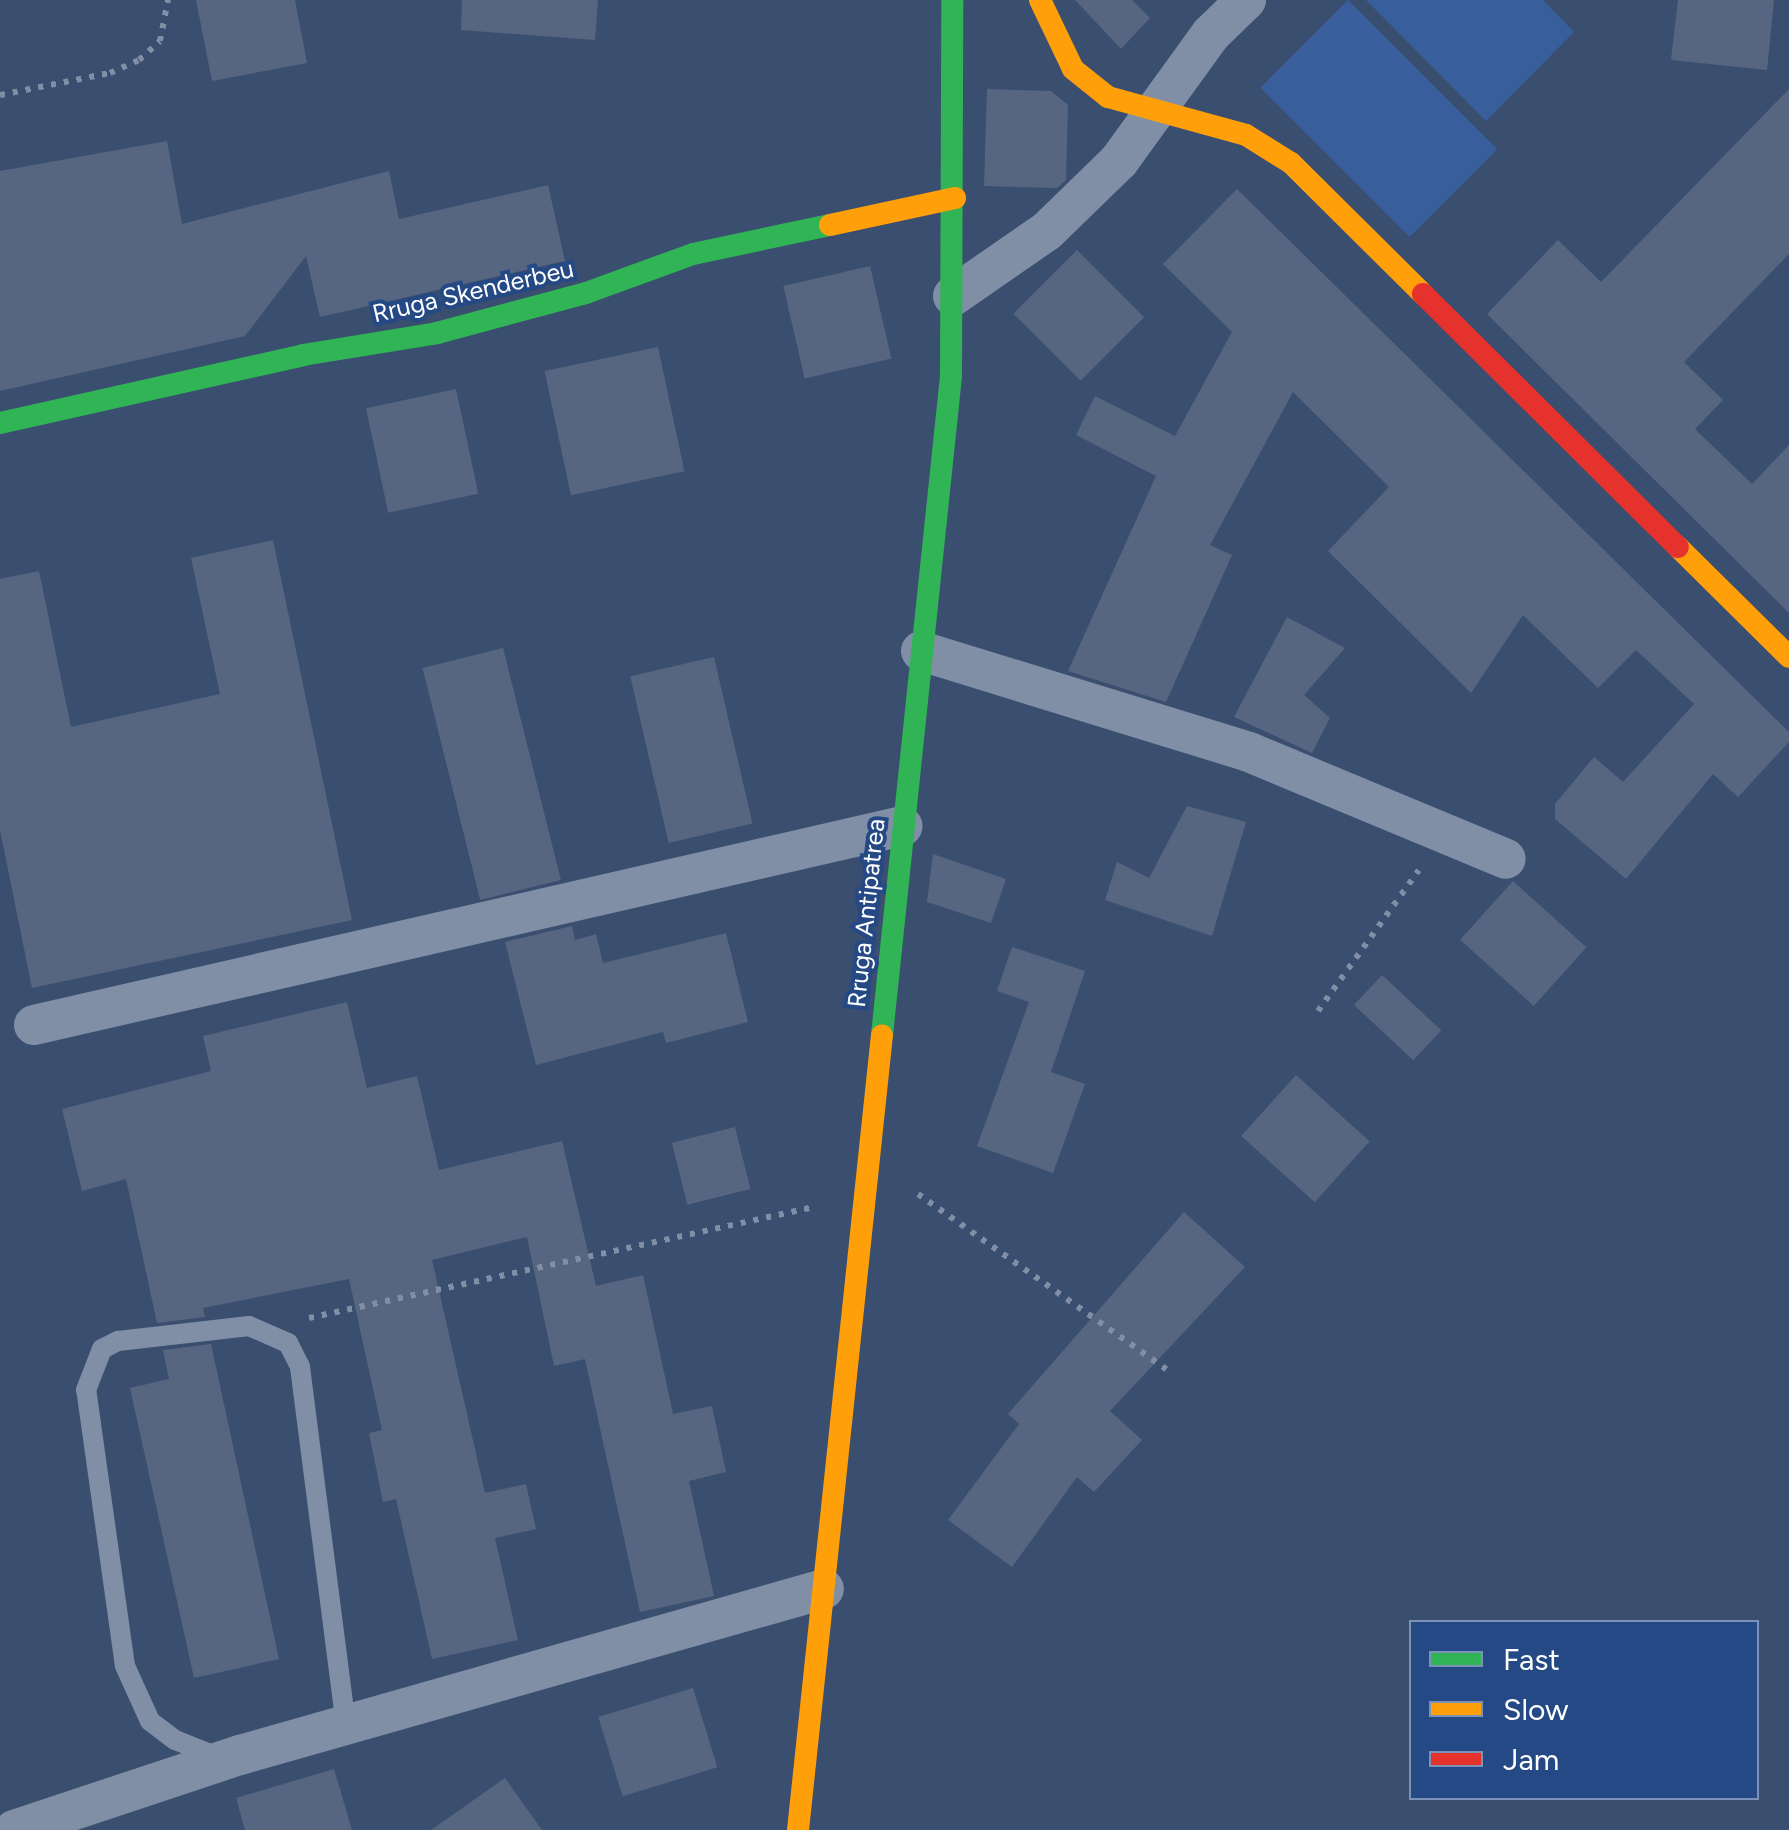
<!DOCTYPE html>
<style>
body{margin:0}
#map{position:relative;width:1789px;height:1830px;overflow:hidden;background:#3a4e6f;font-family:Figtree,sans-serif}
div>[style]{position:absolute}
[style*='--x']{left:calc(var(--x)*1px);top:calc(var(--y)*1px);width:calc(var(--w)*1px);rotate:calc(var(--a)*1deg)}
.green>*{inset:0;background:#385f9b;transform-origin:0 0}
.building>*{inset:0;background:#566680;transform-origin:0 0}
.path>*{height:6px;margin-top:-3px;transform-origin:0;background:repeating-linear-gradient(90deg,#808fa5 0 5px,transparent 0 13px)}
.lane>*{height:20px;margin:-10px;padding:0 10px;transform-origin:10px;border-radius:10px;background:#808fa5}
.street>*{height:40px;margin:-20px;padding:0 20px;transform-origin:20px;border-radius:20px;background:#808fa5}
.fast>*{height:22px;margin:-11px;padding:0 11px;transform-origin:11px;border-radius:11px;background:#30b455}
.slow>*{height:22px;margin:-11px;padding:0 11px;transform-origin:11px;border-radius:11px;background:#ff9f0a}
.jam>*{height:22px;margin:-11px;padding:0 11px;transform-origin:11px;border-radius:11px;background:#e5322d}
span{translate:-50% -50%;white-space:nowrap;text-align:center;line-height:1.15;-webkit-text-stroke:8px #244985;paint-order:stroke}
.street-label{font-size:25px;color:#fff}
.legend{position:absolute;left:1409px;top:1620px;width:350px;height:180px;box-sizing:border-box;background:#244985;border:2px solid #7c92b6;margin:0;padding:12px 18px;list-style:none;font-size:30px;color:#fff}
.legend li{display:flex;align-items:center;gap:20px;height:50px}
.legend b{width:50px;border:2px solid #7c92b6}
</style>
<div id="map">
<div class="green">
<i style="left:1348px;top:0;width:211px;height:124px;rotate:45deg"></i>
<i style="clip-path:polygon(1366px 0,1543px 0,1574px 32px,1486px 121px)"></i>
</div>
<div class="building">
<i style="clip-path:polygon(196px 0,295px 0,307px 63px,212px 81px)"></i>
<i style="clip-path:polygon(462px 0,598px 0,595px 40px,461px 30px)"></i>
<i style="clip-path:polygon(1075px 0,1132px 0,1150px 18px,1121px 49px)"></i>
<i style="clip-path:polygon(1678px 0,1774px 0,1767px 70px,1671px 60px)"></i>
<i style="clip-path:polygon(987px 89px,1051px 91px,1068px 105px,1066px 180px,1057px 188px,984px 186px)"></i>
<i style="clip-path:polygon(1789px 89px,1789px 254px,1684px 362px,1723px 400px,1695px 429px,1752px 484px,1789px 445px,1789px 613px,1487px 314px,1558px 240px,1601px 282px)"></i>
<i style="clip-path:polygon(167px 141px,182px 224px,389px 171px,399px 219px,548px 185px,565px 261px,320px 317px,306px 256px,245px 336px,0 391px,0 171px)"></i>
<i style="clip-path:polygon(1237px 189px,1789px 732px,1789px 742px,1738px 797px,1713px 774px,1626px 879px,1555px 819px,1555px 804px,1594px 757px,1623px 782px,1694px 704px,1636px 650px,1598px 688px,1523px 615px,1471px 693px,1328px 551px,1389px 487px,1293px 392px,1210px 545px,1232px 555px,1166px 702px,1068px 671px,1156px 476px,1076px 435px,1095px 396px,1175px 436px,1232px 332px,1163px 264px)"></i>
<i style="left:1077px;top:250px;width:95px;height:90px;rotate:45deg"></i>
<i style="left:870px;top:266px;width:95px;height:89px;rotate:77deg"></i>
<i style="left:658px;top:347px;width:127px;height:116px;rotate:78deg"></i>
<i style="left:456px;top:389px;width:107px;height:92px;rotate:78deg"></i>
<i style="clip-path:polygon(273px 540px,352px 920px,32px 988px,0 830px,0 579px,39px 571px,71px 727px,220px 694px,191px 558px)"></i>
<i style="clip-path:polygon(1287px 617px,1345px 648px,1304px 695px,1330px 718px,1312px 753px,1234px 717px)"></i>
<i style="left:503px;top:648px;width:239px;height:83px;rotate:76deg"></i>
<i style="left:714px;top:657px;width:171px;height:86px;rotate:77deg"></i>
<i style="clip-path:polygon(1187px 806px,1246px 822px,1212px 936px,1105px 900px,1117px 862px,1149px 878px)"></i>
<i style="clip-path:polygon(933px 854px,1006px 879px,991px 923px,927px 902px)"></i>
<i style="left:1513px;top:881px;width:99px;height:79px;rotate:42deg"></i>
<i style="clip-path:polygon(572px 926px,575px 940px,596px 934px,603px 963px,726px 933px,748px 1022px,666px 1043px,663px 1032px,536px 1065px,505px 942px)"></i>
<i style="clip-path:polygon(1012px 947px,1085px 971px,1051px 1072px,1085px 1084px,1053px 1173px,977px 1146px,1029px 1002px,997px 991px)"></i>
<i style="left:1382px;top:975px;width:81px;height:41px;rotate:43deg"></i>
<i style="clip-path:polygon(347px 1002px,367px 1088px,417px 1076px,439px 1170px,562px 1141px,596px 1286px,643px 1275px,673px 1414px,712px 1406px,726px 1472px,689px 1481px,714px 1596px,640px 1612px,585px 1359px,554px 1366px,527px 1237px,432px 1260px,485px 1493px,526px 1484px,536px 1529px,495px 1538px,518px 1640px,432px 1659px,396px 1499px,383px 1502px,369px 1433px,382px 1430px,349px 1279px,203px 1308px,205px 1317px,157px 1323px,126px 1179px,82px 1191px,62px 1109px,211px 1071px,203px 1036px)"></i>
<i style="left:1296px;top:1075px;width:99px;height:82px;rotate:42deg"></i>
<i style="left:735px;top:1127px;width:64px;height:65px;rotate:76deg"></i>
<i style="clip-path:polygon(1184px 1212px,1245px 1267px,1110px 1411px,1142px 1440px,1094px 1492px,1077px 1477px,1012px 1567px,948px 1520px,1019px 1424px,1008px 1414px)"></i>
<i style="clip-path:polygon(211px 1344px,279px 1659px,194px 1678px,130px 1388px,169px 1379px,163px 1350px)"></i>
<i style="left:693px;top:1688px;width:83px;height:99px;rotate:73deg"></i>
<i style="clip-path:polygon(334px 1769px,352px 1830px,245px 1830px,236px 1798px)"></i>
<i style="clip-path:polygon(505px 1778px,542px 1830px,431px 1830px)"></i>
</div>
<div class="path">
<i style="--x:0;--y:95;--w:112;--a:-11.3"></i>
<i style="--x:110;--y:73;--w:32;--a:-24"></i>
<i style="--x:139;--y:60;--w:28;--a:-42"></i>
<i style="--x:160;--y:41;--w:42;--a:-79"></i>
<i style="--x:1318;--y:1011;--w:173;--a:-54.4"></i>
<i style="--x:918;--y:1194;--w:304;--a:35.2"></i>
<i style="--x:309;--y:1318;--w:517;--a:-12.4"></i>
</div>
<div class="lane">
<i style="--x:218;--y:1757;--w:46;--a:-158.4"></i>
<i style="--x:175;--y:1740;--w:31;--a:-143"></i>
<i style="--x:150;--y:1721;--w:60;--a:-114.4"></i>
<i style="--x:125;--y:1666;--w:279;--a:-98"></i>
<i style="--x:86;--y:1390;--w:44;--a:-68.7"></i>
<i style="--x:102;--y:1349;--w:18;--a:-27"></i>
<i style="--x:118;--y:1341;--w:132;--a:-6.5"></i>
<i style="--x:249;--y:1326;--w:43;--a:23.6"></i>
<i style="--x:288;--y:1343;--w:27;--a:63"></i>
<i style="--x:300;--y:1367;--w:361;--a:82.7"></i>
</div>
<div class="street">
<i style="--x:953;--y:296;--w:114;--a:-34.7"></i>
<i style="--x:1047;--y:231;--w:100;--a:-44.2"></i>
<i style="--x:1119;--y:161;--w:157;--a:-54.1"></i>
<i style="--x:1211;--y:34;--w:49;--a:-44.2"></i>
<i style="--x:921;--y:651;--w:343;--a:17.1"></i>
<i style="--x:1249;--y:752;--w:278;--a:22.6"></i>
<i style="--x:34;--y:1025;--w:891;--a:-12.9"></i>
<i style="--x:14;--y:1830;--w:238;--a:-18.4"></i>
<i style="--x:240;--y:1755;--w:607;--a:-15.87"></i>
</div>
<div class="fast">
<i style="--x:0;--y:423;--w:311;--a:-12.6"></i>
<i style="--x:303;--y:355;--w:136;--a:-9.3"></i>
<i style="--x:437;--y:333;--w:154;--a:-15"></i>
<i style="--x:586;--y:293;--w:114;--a:-20"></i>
<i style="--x:693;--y:254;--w:140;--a:-12"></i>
<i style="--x:882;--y:1035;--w:663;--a:-84.02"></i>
<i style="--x:951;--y:376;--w:376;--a:-89.8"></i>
</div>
<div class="slow">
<i style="--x:1040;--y:0;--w:76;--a:64.4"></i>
<i style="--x:1073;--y:69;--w:45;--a:38.7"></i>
<i style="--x:1108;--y:97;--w:143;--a:15.4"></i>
<i style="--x:1246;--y:135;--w:53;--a:31.9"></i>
<i style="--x:1291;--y:163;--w:186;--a:44.8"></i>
<i style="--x:830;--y:225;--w:128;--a:-12.2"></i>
<i style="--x:1678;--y:547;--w:156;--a:44.7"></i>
<i style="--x:798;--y:1830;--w:799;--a:-83.97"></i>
</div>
<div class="jam">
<i style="--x:1423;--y:294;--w:359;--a:44.8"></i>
</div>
<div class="street-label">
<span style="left:473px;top:291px;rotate:-13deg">Rruga Skenderbeu</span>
<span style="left:866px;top:913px;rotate:-84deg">Rruga Antipatrea</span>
</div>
<ul class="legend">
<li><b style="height:12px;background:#30b455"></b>Fast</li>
<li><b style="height:12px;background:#ff9f0a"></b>Slow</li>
<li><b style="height:12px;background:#e5322d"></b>Jam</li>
</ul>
</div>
